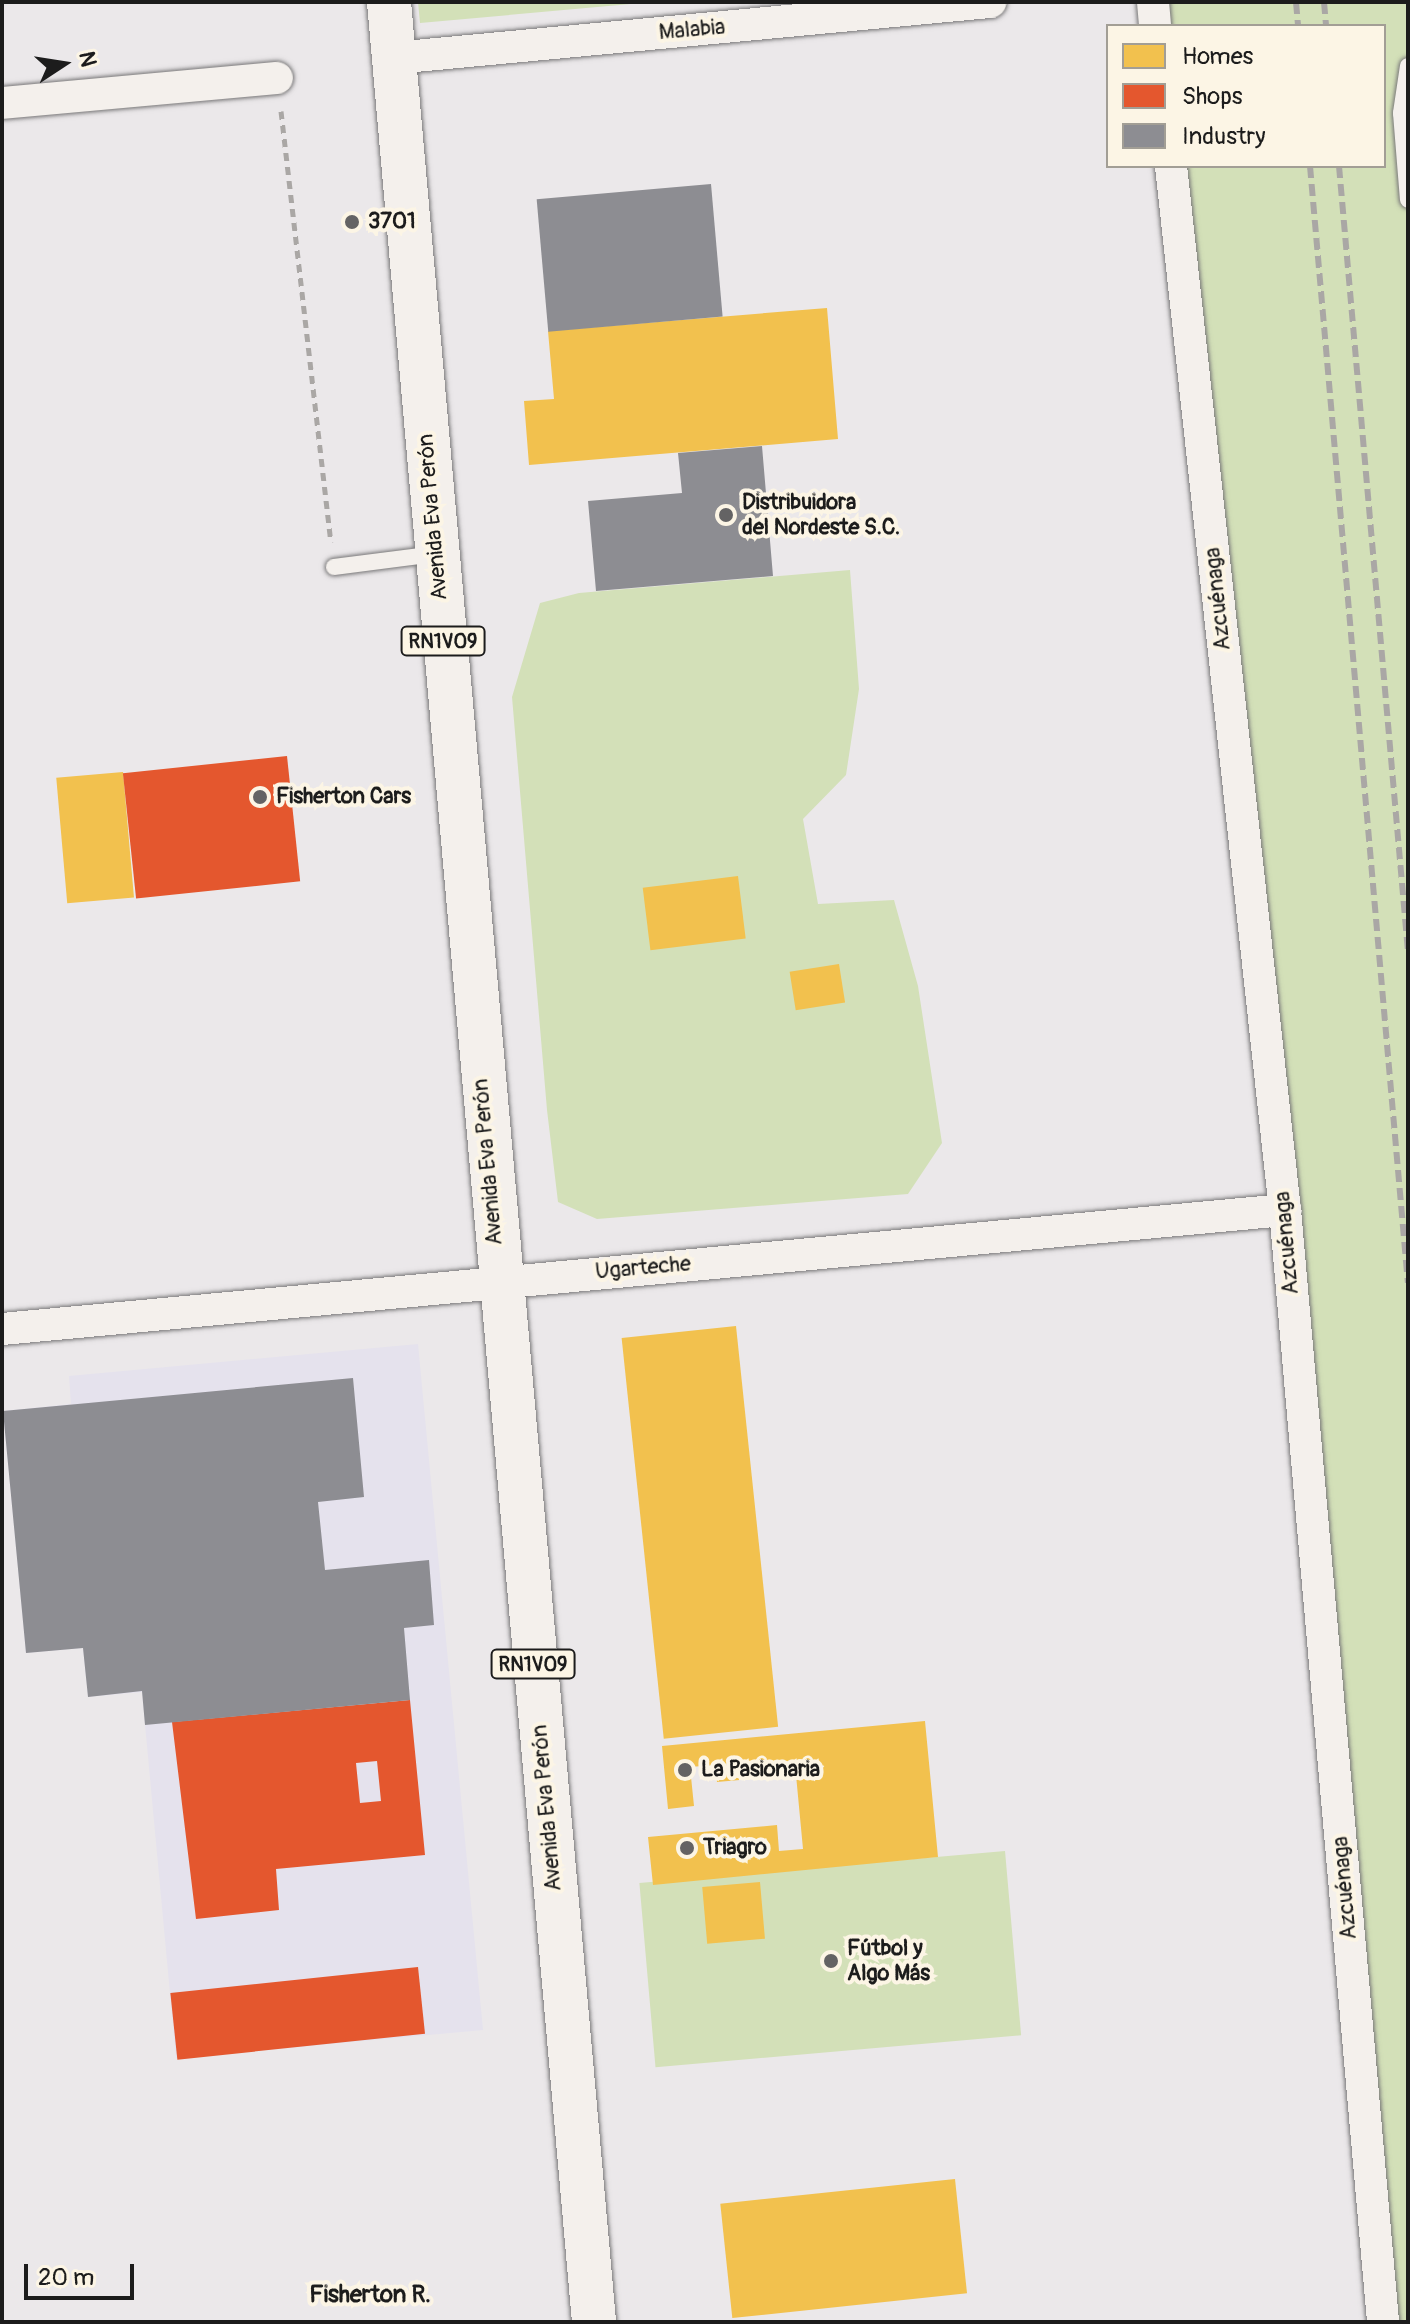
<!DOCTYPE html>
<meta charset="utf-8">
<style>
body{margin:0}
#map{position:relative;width:1410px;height:2324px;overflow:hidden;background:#ebe8ea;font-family:Pangolin,sans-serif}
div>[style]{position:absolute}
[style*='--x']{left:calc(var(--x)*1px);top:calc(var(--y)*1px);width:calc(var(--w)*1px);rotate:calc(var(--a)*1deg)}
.built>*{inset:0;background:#e5e2ed}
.green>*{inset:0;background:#d3e0b8;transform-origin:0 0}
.homes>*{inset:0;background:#f2c14e;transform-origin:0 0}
.shops>*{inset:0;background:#e4572e;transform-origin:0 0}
.industry>*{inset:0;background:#8d8d92;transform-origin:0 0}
.path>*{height:5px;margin-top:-2.5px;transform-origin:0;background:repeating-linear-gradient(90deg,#aaa7a5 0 8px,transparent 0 14px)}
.roads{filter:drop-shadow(0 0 2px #797879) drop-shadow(0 0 2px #797879)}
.lane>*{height:16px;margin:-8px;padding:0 8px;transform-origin:8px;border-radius:8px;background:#f4f0ec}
.street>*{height:32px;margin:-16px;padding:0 16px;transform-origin:16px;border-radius:16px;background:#f4f0ec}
.primary>*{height:44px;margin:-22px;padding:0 22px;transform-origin:22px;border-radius:22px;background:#f4f0ec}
.rail>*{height:6px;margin-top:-3px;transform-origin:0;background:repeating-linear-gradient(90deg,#aaa7a5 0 12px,transparent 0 18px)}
.dots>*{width:22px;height:22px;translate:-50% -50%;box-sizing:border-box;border:4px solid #fcf5e5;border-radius:50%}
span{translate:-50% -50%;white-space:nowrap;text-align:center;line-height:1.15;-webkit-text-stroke:8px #fcf5e5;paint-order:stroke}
.shield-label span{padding:2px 6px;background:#fcf5e5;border:2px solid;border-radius:6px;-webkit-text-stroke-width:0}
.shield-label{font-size:20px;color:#1c1c1c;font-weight:700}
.street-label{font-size:22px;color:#1c1c1c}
.poi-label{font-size:22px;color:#1c1c1c;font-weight:700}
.left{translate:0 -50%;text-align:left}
.neighbourhood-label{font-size:24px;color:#1c1c1c;font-weight:700}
.frame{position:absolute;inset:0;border:4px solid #1c1c1c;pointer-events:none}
.legend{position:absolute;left:1106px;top:24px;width:280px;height:144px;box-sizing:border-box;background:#fcf5e5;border:2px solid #a29e95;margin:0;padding:10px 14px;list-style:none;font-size:24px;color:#1c1c1c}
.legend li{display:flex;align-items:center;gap:16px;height:40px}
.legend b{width:40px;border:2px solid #a29e95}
.north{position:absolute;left:24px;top:24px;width:80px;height:80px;-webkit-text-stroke:6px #fcf5e5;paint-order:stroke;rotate:78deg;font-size:22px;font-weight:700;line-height:32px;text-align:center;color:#1c1c1c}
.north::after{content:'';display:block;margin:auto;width:28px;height:36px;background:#1c1c1c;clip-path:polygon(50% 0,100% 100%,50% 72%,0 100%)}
.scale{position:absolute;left:24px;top:2264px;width:110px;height:36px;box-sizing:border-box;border:4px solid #1c1c1c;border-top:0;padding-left:10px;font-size:24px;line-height:28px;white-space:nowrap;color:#1c1c1c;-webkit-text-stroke:6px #fcf5e5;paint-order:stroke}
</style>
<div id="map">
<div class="built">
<i style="clip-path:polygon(418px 1344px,483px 2030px,176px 2058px,142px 1692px,88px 1697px,83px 1648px,26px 1653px,3px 1411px,71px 1404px,69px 1376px)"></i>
</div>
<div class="green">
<i style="clip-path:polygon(418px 2px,653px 2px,420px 23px)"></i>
<i style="clip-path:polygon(1153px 2px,1408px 2px,1408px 2322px,1383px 2322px,1171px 166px,1384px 166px,1384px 26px,1155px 26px)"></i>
<i style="clip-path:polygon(850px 570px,859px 689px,846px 775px,803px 819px,818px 904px,894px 900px,918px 986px,942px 1143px,908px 1194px,597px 1219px,558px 1202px,547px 1110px,512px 697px,540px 603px,579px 593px)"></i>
<i style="left:1005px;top:1851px;width:185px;height:367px;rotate:85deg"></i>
</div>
<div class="homes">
<i style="clip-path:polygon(827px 308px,838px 439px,529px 465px,524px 401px,554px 399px,548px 331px)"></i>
<i style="left:123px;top:772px;width:126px;height:67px;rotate:85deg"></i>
<i style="left:738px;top:876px;width:63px;height:96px;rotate:83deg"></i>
<i style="left:839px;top:964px;width:39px;height:50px;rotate:81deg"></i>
<i style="left:736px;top:1326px;width:403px;height:115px;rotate:84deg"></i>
<i style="clip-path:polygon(925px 1721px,938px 1857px,653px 1885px,648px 1837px,777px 1825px,779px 1851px,803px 1849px,796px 1775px,717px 1782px,715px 1765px,690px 1767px,694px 1806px,668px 1809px,662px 1746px)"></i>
<i style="left:760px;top:1882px;width:57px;height:58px;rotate:85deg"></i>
<i style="left:955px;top:2179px;width:115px;height:236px;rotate:84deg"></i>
</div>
<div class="shops">
<i style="left:287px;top:756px;width:126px;height:165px;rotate:84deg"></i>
<i style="clip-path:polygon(evenodd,410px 1700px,425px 1855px,276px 1869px,279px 1910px,196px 1919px,172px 1722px,410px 1700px,377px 1761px,381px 1801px,360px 1803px,356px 1763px,377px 1761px)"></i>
<i style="left:418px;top:1967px;width:67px;height:249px;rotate:84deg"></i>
</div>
<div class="industry">
<i style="left:711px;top:184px;width:133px;height:175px;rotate:85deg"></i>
<i style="clip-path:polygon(762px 446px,773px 576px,596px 591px,588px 501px,682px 493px,678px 453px)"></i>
<i style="clip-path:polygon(353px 1378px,364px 1497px,318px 1502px,325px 1570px,429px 1560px,434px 1625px,404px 1628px,410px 1700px,145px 1725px,142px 1691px,88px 1697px,83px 1648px,26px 1653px,3px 1411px)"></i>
</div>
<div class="path">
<i style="--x:281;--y:111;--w:434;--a:83.4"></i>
</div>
<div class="roads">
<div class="lane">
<i style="--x:1408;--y:66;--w:48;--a:98.5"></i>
<i style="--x:1401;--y:113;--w:87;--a:85.4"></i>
<i style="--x:334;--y:567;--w:103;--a:-7.3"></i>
</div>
<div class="street">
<i style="--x:1153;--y:2;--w:24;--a:85"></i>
<i style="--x:394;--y:58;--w:599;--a:-5.37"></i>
<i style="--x:2;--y:103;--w:276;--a:-5.2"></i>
<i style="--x:1171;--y:166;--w:1050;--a:83.77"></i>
<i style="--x:1285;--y:1210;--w:1116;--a:84.96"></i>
<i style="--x:2;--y:1329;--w:1289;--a:-5.3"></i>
</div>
<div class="primary">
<i style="--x:389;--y:2;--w:2329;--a:84.95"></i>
</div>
</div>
<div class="rail">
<i style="--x:1296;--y:2;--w:24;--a:85"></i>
<i style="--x:1324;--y:2;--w:24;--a:85"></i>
<i style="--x:1310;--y:166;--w:1121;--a:84.99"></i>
<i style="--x:1339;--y:166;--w:789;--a:84.98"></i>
</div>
<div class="dots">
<i style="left:352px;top:222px;background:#646364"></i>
<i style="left:726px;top:515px;background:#646364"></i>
<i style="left:260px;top:797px;background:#646364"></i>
<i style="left:685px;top:1770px;background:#646364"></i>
<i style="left:687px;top:1848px;background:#646364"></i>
<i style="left:831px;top:1961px;background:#646364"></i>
</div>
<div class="shield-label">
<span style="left:443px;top:641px">RN1V09</span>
<span style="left:533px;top:1664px">RN1V09</span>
</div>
<div class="street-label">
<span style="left:692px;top:30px;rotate:-5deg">Malabia</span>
<span style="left:433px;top:517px;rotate:-95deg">Avenida Eva Perón</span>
<span style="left:1218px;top:599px;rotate:-96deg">Azcuénaga</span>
<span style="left:488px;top:1162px;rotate:-95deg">Avenida Eva Perón</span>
<span style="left:1287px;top:1243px;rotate:-95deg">Azcuénaga</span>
<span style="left:643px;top:1268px;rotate:-5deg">Ugarteche</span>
<span style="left:547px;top:1808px;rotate:-95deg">Avenida Eva Perón</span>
<span style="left:1345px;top:1888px;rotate:-95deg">Azcuénaga</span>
</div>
<div class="poi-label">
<span class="left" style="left:368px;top:222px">3701</span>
<span class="left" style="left:742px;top:515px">Distribuidora<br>del Nordeste S.C.</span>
<span class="left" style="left:276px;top:797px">Fisherton Cars</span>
<span class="left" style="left:701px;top:1770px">La Pasionaria</span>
<span class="left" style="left:703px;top:1848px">Triagro</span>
<span class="left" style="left:847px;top:1961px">Fútbol y<br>Algo Más</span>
</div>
<div class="neighbourhood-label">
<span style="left:370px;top:2295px">Fisherton R.</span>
</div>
<div class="frame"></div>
<ul class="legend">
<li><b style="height:22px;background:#f2c14e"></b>Homes</li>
<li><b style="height:22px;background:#e4572e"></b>Shops</li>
<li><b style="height:22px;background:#8d8d92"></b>Industry</li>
</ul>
<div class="north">N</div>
<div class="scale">20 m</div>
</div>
